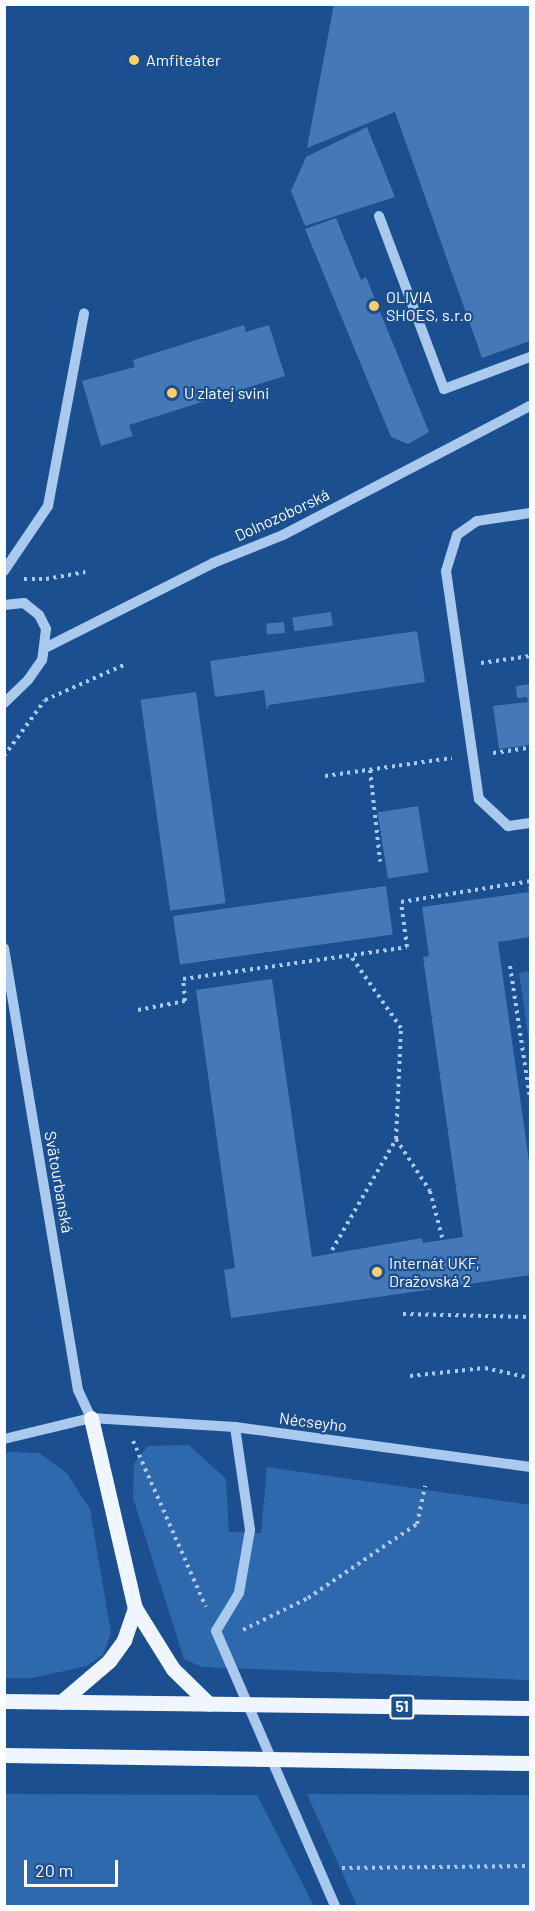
<!DOCTYPE html>
<meta charset="utf-8">
<style>
body{margin:0}
#map{position:relative;width:535px;height:1911px;overflow:hidden;background:#1b4f8f;font-family:Barlow,sans-serif}
div>[style]{position:absolute}
[style*='--x']{left:calc(var(--x)*1px);top:calc(var(--y)*1px);width:calc(var(--w)*1px);rotate:calc(var(--a)*1deg)}
.green>*{inset:0;background:#2e69ad}
.building>*{inset:0;background:#4478b7;transform-origin:0 0}
.path>*{height:4px;margin-top:-2px;transform-origin:0;background:repeating-linear-gradient(90deg,#a9c9ee 0 3px,transparent 0 7.5px)}
.minor>*{height:10px;margin:-5px;padding:0 5px;transform-origin:5px;border-radius:5px;background:#a9c9ee}
.major>*{height:15px;margin:-7.5px;padding:0 7.5px;transform-origin:7.5px;border-radius:7.5px;background:#f0f6ff}
.dots>*{width:16px;height:16px;translate:-50% -50%;box-sizing:border-box;border:3px solid #1b4f8f;border-radius:50%}
span{translate:-50% -50%;white-space:nowrap;text-align:center;line-height:1.15;-webkit-text-stroke:4.5px #1b4f8f;paint-order:stroke}
.shield-label span{padding:2px 4px;background:#1b4f8f;border:2px solid;border-radius:4px;-webkit-text-stroke-width:0}
.shield-label{font-size:15px;color:#fff;font-weight:700}
.poi-label{font-size:16px;color:#fff}
.left{translate:0 -50%;text-align:left}
.street-label{font-size:16px;color:#fff}
.frame{position:absolute;inset:0;border:6px solid #fff;pointer-events:none}
.scale{position:absolute;left:24px;top:1860px;width:94px;height:27px;box-sizing:border-box;border:3px solid #fff;border-top:0;padding-left:8px;font-size:18px;line-height:21px;white-space:nowrap;color:#fff;-webkit-text-stroke:4px #1b4f8f;paint-order:stroke}
</style>
<div id="map">
<div class="green">
<i style="clip-path:polygon(530px 971px,530px 1048px,519px 973px)"></i>
<i style="clip-path:polygon(189px 1445px,226px 1479px,229px 1532px,261px 1533px,267px 1467px,530px 1505px,530px 1680px,202px 1667px,184px 1659px,133px 1498px,134px 1463px,148px 1446px)"></i>
<i style="clip-path:polygon(12px 1452px,39px 1453px,66px 1472px,90px 1509px,111px 1633px,103px 1655px,87px 1666px,32px 1678px,5px 1678px,4px 1453px)"></i>
<i style="clip-path:polygon(5px 1794px,257px 1795px,314px 1906px,5px 1906px)"></i>
<i style="clip-path:polygon(307px 1794px,530px 1795px,530px 1906px,357px 1906px)"></i>
</div>
<div class="building">
<i style="clip-path:polygon(334px 4px,530px 4px,530px 341px,482px 358px,395px 112px,307px 148px)"></i>
<i style="clip-path:polygon(367px 127px,395px 197px,305px 226px,291px 191px,306px 157px)"></i>
<i style="clip-path:polygon(336px 218px,361px 280px,366px 277px,429px 432px,408px 444px,391px 437px,305px 229px)"></i>
<i style="clip-path:polygon(244px 325px,246px 332px,269px 325px,285px 376px,129px 425px,133px 436px,101px 446px,82px 381px,135px 367px,133px 360px)"></i>
<i style="left:331px;top:612px;width:14px;height:39px;rotate:82deg"></i>
<i style="left:284px;top:622px;width:11px;height:18px;rotate:85deg"></i>
<i style="clip-path:polygon(417px 631px,425px 682px,269px 705px,267px 710px,264px 690px,215px 697px,210px 661px)"></i>
<i style="clip-path:polygon(530px 684px,530px 745px,499px 749px,493px 706px,528px 702px,527px 697px,517px 698px,516px 686px)"></i>
<i style="left:196px;top:692px;width:213px;height:56px;rotate:82deg"></i>
<i style="left:418px;top:806px;width:67px;height:41px;rotate:81deg"></i>
<i style="left:386px;top:886px;width:49px;height:215px;rotate:82deg"></i>
<i style="clip-path:polygon(528px 887px,530px 887px,530px 937px,498px 942px,530px 1168px,530px 1275px,231px 1318px,224px 1270px,235px 1268px,196px 990px,272px 979px,312px 1257px,422px 1238px,423px 1243px,463px 1237px,423px 957px,429px 956px,422px 907px,529px 892px)"></i>
</div>
<div class="path">
<i style="--x:24;--y:579;--w:22;--a:0"></i>
<i style="--x:46;--y:579;--w:40;--a:-10"></i>
<i style="--x:481;--y:663;--w:49;--a:-8.1"></i>
<i style="--x:493;--y:753;--w:37;--a:-8"></i>
<i style="--x:4;--y:756;--w:69;--a:-53.8"></i>
<i style="--x:45;--y:700;--w:86;--a:-23.9"></i>
<i style="--x:370;--y:770;--w:92;--a:83.7"></i>
<i style="--x:325;--y:776;--w:128;--a:-8.1"></i>
<i style="--x:510;--y:966;--w:134;--a:81.4"></i>
<i style="--x:138;--y:1010;--w:48;--a:-10.8"></i>
<i style="--x:185;--y:1001;--w:22;--a:-95"></i>
<i style="--x:183;--y:979;--w:226;--a:-8.1"></i>
<i style="--x:407;--y:947;--w:45;--a:-97.6"></i>
<i style="--x:401;--y:902;--w:131;--a:-9.2"></i>
<i style="--x:396;--y:1139;--w:62;--a:56.8"></i>
<i style="--x:430;--y:1191;--w:48;--a:75.4"></i>
<i style="--x:332;--y:1250;--w:128;--a:-60"></i>
<i style="--x:396;--y:1139;--w:111;--a:-87.4"></i>
<i style="--x:401;--y:1028;--w:89;--a:-124.9"></i>
<i style="--x:403;--y:1314;--w:127;--a:1.4"></i>
<i style="--x:410;--y:1376;--w:75;--a:-6.1"></i>
<i style="--x:485;--y:1368;--w:46;--a:12.5"></i>
<i style="--x:133;--y:1441;--w:181;--a:66.3"></i>
<i style="--x:243;--y:1630;--w:72;--a:-26.2"></i>
<i style="--x:308;--y:1598;--w:132;--a:-34.2"></i>
<i style="--x:417;--y:1524;--w:39;--a:-78"></i>
<i style="--x:342;--y:1868;--w:188;--a:-0.6"></i>
</div>
<div class="minor">
<i style="--x:379;--y:216;--w:185;--a:69.4"></i>
<i style="--x:444;--y:389;--w:92;--a:-20.4"></i>
<i style="--x:530;--y:513;--w:54;--a:171.4"></i>
<i style="--x:477;--y:521;--w:24;--a:145"></i>
<i style="--x:457;--y:535;--w:38;--a:107"></i>
<i style="--x:446;--y:571;--w:230;--a:81.8"></i>
<i style="--x:479;--y:799;--w:40;--a:43"></i>
<i style="--x:508;--y:826;--w:22;--a:-8"></i>
<i style="--x:4;--y:571;--w:78;--a:-55.9"></i>
<i style="--x:48;--y:506;--w:196;--a:-79.4"></i>
<i style="--x:4;--y:605;--w:20;--a:-6"></i>
<i style="--x:24;--y:603;--w:19;--a:39"></i>
<i style="--x:39;--y:615;--w:16;--a:63"></i>
<i style="--x:46;--y:629;--w:31;--a:97"></i>
<i style="--x:42;--y:660;--w:24;--a:125"></i>
<i style="--x:28;--y:680;--w:33;--a:136"></i>
<i style="--x:45;--y:648;--w:188;--a:-26.8"></i>
<i style="--x:213;--y:563;--w:75;--a:-21.8"></i>
<i style="--x:283;--y:535;--w:279;--a:-27.6"></i>
<i style="--x:4;--y:948;--w:448;--a:80.5"></i>
<i style="--x:78;--y:1390;--w:31;--a:65"></i>
<i style="--x:235;--y:1427;--w:104;--a:81.7"></i>
<i style="--x:250;--y:1530;--w:64;--a:99.9"></i>
<i style="--x:239;--y:1593;--w:44;--a:121.2"></i>
<i style="--x:216;--y:1631;--w:300;--a:66.6"></i>
<i style="--x:4;--y:1439;--w:89;--a:-13.6"></i>
<i style="--x:91;--y:1418;--w:144;--a:3.6"></i>
<i style="--x:235;--y:1427;--w:298;--a:7.7"></i>
</div>
<div class="major">
<i style="--x:91;--y:1418;--w:195;--a:77"></i>
<i style="--x:135;--y:1608;--w:72;--a:58.1"></i>
<i style="--x:173;--y:1669;--w:50;--a:44.2"></i>
<i style="--x:4;--y:1701;--w:526;--a:0.76"></i>
<i style="--x:61;--y:1702;--w:63;--a:-40.5"></i>
<i style="--x:109;--y:1661;--w:26;--a:-54"></i>
<i style="--x:124;--y:1640;--w:34;--a:-71"></i>
<i style="--x:4;--y:1755;--w:526;--a:0.87"></i>
</div>
<div class="dots">
<i style="left:134px;top:60px;background:#ffd166"></i>
<i style="left:374px;top:306px;background:#ffd166"></i>
<i style="left:172px;top:393px;background:#ffd166"></i>
<i style="left:377px;top:1272px;background:#ffd166"></i>
</div>
<div class="shield-label">
<span style="left:402px;top:1707px">51</span>
</div>
<div class="poi-label">
<span class="left" style="left:146px;top:60px">Amfiteáter</span>
<span class="left" style="left:386px;top:306px">OLIVIA<br>SHOES, s.r.o</span>
<span class="left" style="left:184px;top:393px">U zlatej svini</span>
<span class="left" style="left:389px;top:1272px">Internát UKF,<br>Dražovská 2</span>
</div>
<div class="street-label">
<span style="left:282px;top:515px;rotate:-25deg">Dolnozoborská</span>
<span style="left:59px;top:1182px;rotate:80deg">Svätourbanská</span>
<span style="left:313px;top:1422px;rotate:7deg">Nécseyho</span>
</div>
<div class="frame"></div>
<div class="scale">20 m</div>
</div>
